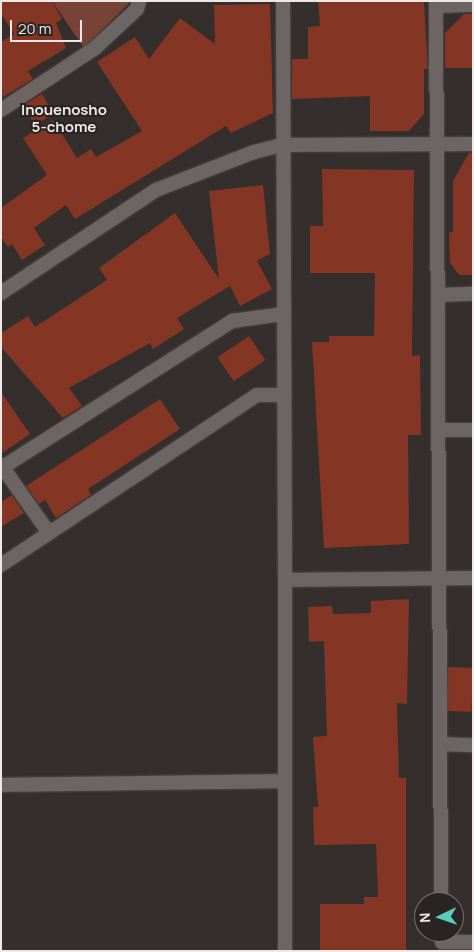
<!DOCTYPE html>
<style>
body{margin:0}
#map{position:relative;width:474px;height:952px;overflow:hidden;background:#342e2c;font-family:Manrope,sans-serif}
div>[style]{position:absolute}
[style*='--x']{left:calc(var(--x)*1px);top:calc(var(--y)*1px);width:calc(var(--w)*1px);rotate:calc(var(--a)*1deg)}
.green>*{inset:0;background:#784236}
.building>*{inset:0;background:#843524;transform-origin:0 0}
.roads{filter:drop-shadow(0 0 1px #4e4948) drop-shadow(0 0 1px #4e4948)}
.minor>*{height:14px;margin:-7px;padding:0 7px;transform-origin:7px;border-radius:7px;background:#6d6564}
.tertiary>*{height:14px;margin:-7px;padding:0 7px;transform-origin:7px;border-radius:7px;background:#6d6564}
span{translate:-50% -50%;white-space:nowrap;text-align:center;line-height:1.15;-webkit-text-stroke:4px #2a2423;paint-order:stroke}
.neighbourhood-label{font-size:15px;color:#ede9e8;font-weight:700}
.frame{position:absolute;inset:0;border:2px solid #ede9e8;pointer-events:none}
.north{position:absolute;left:414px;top:892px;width:50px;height:50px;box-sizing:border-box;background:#2a2423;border:1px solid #787372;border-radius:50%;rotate:267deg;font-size:14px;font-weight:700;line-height:20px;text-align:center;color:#ede9e8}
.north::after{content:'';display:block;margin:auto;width:18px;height:22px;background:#5bcebb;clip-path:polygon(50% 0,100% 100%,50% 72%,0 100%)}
.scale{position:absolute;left:10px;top:20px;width:72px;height:22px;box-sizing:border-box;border:2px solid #ede9e8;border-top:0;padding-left:6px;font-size:15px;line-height:18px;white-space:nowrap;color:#ede9e8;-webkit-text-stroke:4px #2a2423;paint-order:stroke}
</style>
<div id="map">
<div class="green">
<i style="clip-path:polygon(52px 1px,131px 1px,84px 48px)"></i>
</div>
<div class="building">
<i style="clip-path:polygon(1px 1px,52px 1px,62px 19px,56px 23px,66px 48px,28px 71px,33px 79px,1px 98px,1px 42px,14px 34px,1px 14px)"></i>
<i style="clip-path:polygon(318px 1px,424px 1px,428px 69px,424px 69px,424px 114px,409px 131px,370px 131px,370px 96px,292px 99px,292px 59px,308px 59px,308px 27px,320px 26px)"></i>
<i style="clip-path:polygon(270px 4px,273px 113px,231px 133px,226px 126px,75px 219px,66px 205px,34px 228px,45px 245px,22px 260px,12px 244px,8px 247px,1px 237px,1px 208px,47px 175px,23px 138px,53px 120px,77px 158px,91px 149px,96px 157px,142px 131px,97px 62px,135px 37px,149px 59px,180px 18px,215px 44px,214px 5px)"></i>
<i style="clip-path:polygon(464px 14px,473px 14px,473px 68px,445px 68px,445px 33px)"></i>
<i style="left:42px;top:94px;width:23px;height:22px;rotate:59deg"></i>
<i style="clip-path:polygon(469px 153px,473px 153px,473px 275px,459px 275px,450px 263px,449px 232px,453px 232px,453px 181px)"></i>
<i style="clip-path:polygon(322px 169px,414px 170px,412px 356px,420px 355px,421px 435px,408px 435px,409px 544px,324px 548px,312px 342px,329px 342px,329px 336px,374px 336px,375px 273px,310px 273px,310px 226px,323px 226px)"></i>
<i style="clip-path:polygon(263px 185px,270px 254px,257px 261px,272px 289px,240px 306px,230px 286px,177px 318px,184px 329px,153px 349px,150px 343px,69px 388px,82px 406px,63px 418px,1px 347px,1px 333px,28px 316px,35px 327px,107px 280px,99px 268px,175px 213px,219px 279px,209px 191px)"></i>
<i style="left:249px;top:336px;width:29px;height:38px;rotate:56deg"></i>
<i style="clip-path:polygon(1px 392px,30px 434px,1px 454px)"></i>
<i style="clip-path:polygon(160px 399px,180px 429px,88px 489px,91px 495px,56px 518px,45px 500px,39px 504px,26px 486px)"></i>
<i style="clip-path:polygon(12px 495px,24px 513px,1px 527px,1px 502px)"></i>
<i style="clip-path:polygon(409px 599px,407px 704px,397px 703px,399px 778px,406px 778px,406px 951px,320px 951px,320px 904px,364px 904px,364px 897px,378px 897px,376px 844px,314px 845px,313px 807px,318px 807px,313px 737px,327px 736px,324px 641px,309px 642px,308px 607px,332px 606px,333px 614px,371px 613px,371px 601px)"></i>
<i style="left:448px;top:667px;width:25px;height:44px;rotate:2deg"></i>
</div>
<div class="roads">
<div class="minor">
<i style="--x:436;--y:1;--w:901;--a:89.68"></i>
<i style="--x:436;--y:6;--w:37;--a:-2"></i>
<i style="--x:1;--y:110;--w:113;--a:-33.4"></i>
<i style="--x:95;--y:48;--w:57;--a:-42.9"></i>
<i style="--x:137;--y:9;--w:8;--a:-76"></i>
<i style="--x:438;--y:295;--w:35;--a:-2"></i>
<i style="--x:438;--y:430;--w:35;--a:0"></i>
<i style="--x:1;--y:465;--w:83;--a:54.8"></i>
<i style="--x:3;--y:467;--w:272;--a:-32.5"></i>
<i style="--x:232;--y:321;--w:51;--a:-7.8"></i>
<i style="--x:1;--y:565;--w:307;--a:-33.6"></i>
<i style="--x:257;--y:395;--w:27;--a:0"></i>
<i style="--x:285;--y:580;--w:371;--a:90"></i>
<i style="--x:440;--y:744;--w:33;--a:2"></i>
<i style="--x:1;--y:785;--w:284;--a:-0.8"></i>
<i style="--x:441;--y:932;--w:10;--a:84"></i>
<i style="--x:442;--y:942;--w:31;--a:0"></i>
</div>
<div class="tertiary">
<i style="--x:283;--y:1;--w:579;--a:89.8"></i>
<i style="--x:285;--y:580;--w:188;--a:-0.6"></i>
<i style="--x:1;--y:293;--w:186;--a:-33.6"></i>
<i style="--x:156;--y:190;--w:105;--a:-21.2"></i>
<i style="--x:254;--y:152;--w:30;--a:-14"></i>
<i style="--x:283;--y:145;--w:190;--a:-0.3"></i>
</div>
</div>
<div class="neighbourhood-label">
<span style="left:64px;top:118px">Inouenosho<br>5-chome</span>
</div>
<div class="frame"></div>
<div class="north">N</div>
<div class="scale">20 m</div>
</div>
